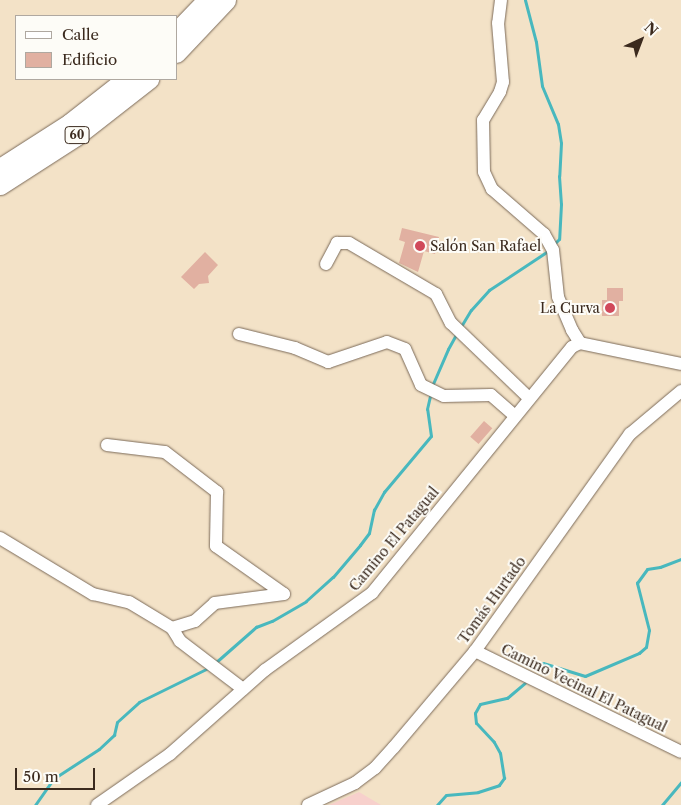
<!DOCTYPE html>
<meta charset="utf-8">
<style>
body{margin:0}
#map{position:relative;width:681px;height:805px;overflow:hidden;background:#f3e2c7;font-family:"Libre Caslon Text",serif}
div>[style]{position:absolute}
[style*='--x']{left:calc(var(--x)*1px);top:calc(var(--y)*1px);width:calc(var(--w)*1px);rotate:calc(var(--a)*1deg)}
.built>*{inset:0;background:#f7d0cc}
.stream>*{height:3px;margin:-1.5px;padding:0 1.5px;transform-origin:1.5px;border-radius:1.5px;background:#48b8be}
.building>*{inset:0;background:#e1b0a1;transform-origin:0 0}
.roads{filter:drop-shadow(0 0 1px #7b6a59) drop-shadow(0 0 1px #7b6a59)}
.minor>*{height:12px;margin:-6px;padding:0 6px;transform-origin:6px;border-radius:6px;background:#fff}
.highway>*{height:19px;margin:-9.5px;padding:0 9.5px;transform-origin:9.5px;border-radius:9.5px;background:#fff}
.dots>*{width:14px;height:14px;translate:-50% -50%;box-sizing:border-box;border:2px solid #fdfcf7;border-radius:50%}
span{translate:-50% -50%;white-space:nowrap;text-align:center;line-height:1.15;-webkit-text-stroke:4px #fdfcf7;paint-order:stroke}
.shield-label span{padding:1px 4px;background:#fdfcf7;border:1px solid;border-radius:4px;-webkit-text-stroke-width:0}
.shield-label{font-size:12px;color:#3b2a1e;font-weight:700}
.poi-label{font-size:14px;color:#3b2a1e}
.left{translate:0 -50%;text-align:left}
.right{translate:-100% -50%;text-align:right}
.street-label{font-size:14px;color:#3b2a1e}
.legend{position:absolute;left:15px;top:15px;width:162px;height:65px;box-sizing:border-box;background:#fdfcf7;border:1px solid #afa8a0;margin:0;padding:6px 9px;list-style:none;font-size:15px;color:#3b2a1e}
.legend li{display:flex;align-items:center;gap:10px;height:25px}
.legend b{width:25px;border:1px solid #afa8a0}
.north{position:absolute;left:616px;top:15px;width:50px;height:50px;-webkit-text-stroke:4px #fdfcf7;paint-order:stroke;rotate:43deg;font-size:14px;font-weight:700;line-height:20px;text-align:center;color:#3b2a1e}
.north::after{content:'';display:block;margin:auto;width:18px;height:22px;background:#3b2a1e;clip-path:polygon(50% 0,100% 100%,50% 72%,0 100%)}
.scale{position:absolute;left:15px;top:768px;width:80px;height:22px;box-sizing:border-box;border:2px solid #3b2a1e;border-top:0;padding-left:6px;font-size:15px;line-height:18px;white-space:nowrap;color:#3b2a1e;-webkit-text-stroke:4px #fdfcf7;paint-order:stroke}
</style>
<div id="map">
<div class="built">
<i style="clip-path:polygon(359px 792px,381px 805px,329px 805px)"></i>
</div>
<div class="stream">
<i style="--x:525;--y:0;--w:43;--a:75.3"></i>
<i style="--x:536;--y:42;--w:44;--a:82.2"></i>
<i style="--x:542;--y:86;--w:41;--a:67.2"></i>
<i style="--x:558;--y:124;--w:19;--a:81"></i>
<i style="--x:561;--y:143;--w:33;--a:93"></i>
<i style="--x:559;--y:176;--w:28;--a:86"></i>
<i style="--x:561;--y:204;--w:35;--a:93"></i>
<i style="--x:559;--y:239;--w:7;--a:135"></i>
<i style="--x:460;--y:328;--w:21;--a:-59"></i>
<i style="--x:471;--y:310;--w:27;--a:-48"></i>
<i style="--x:489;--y:290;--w:71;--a:-33.5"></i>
<i style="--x:432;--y:386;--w:40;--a:-66.6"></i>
<i style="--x:448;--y:349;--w:18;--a:-61"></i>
<i style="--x:215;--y:663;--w:55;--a:-41.3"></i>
<i style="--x:256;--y:627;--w:17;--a:-21"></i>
<i style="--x:272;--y:621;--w:39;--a:-30"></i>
<i style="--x:306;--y:601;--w:36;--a:-42"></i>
<i style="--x:333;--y:577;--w:42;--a:-49.8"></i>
<i style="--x:360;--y:545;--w:15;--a:-53"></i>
<i style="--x:369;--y:533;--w:24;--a:-78"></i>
<i style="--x:374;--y:510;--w:21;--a:-61"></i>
<i style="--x:384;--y:492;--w:73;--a:-50"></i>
<i style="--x:431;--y:436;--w:27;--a:-98"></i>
<i style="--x:427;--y:409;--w:17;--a:-77"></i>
<i style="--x:533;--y:668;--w:11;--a:-27"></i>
<i style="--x:543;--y:663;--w:44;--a:17.2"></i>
<i style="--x:585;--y:676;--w:59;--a:-23.1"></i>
<i style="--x:639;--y:653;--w:9;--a:-41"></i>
<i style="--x:646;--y:647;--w:17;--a:-80"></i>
<i style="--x:649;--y:630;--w:49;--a:-104.3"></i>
<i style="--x:637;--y:583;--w:17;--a:-54"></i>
<i style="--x:647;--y:569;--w:13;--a:-9"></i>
<i style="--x:660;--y:567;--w:22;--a:-21"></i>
<i style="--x:35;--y:805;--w:32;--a:-55"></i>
<i style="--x:53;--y:779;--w:55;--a:-33.1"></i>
<i style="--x:99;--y:749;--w:21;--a:-43"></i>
<i style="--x:114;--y:735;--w:13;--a:-77"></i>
<i style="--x:117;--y:722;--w:30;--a:-42"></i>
<i style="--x:139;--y:702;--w:77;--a:-26.2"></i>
<i style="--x:437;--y:805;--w:13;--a:-48"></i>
<i style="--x:446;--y:795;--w:32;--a:-5"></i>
<i style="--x:478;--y:792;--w:22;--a:-18"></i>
<i style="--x:499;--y:785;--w:9;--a:-54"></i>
<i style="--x:504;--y:778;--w:25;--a:-99"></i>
<i style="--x:500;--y:753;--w:13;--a:-119"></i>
<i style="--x:494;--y:742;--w:26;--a:-133"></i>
<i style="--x:476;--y:723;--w:10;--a:-96"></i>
<i style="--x:475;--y:713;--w:10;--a:-61"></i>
<i style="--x:480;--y:704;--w:28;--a:-13"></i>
<i style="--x:507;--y:698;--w:23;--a:-40"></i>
<i style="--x:662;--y:805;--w:30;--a:-50"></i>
</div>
<div class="building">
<i style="clip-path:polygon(402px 228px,439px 237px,435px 254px,424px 251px,418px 272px,399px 263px,405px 242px,399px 240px)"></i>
<i style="clip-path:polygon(205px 252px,218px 265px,208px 276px,209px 283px,199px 284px,194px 289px,181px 277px)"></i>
<i style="clip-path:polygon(607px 288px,623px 288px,623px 301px,619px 301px,619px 316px,602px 316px,602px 300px,607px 300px)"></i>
<i style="left:484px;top:421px;width:11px;height:21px;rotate:41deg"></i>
</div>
<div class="roads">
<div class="minor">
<i style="--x:501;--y:0;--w:23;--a:97"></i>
<i style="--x:498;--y:23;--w:59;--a:85.2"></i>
<i style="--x:503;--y:82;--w:10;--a:107"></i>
<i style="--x:500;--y:92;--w:33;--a:121"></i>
<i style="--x:483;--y:120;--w:52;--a:88.9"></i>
<i style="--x:484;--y:172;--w:19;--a:65"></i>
<i style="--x:492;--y:189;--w:69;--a:40.9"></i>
<i style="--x:544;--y:234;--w:18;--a:61"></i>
<i style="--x:553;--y:250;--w:47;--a:83.9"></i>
<i style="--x:558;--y:297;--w:36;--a:67"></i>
<i style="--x:572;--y:330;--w:15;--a:58"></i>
<i style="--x:326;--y:264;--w:24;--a:-62"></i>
<i style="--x:337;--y:243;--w:12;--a:0"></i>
<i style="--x:349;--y:243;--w:101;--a:30.4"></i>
<i style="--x:436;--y:294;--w:33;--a:63"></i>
<i style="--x:451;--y:323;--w:108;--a:43.9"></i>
<i style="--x:239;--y:334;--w:58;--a:14"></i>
<i style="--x:295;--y:348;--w:36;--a:23"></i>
<i style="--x:328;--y:362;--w:62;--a:-18.7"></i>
<i style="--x:387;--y:342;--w:19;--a:21"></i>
<i style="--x:405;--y:349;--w:39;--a:66"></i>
<i style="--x:421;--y:385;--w:25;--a:26"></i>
<i style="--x:444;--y:396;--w:47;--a:-1.2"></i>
<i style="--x:491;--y:395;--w:30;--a:41"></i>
<i style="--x:107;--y:445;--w:58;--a:6.9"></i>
<i style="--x:165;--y:452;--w:66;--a:37.6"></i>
<i style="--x:217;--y:492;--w:54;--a:91.1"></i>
<i style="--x:216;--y:546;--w:83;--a:35.2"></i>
<i style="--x:284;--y:594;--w:70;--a:172.6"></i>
<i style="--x:215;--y:603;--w:27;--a:138"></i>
<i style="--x:195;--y:621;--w:24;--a:163"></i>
<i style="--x:0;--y:538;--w:109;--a:31.1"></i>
<i style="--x:93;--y:594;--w:37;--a:13"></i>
<i style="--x:129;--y:602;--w:50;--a:31.2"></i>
<i style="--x:172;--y:628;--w:15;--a:58"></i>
<i style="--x:180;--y:641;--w:79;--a:37.3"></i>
<i style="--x:475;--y:651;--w:229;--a:26.1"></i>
<i style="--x:97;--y:805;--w:89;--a:-34.9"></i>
<i style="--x:170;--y:754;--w:127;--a:-41.5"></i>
<i style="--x:265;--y:670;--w:132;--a:-35.7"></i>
<i style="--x:372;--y:593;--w:317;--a:-50.9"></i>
<i style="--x:572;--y:347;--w:9;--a:-27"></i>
<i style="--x:580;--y:343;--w:103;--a:11.7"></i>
<i style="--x:308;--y:805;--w:52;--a:-25.1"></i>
<i style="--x:355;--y:783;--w:25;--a:-37"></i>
<i style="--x:375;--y:768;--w:28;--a:-48"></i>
<i style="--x:394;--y:747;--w:126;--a:-49.8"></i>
<i style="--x:475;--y:651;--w:267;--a:-54.5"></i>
<i style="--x:630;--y:434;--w:67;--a:-40.1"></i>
</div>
<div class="highway">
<i style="--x:176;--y:32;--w:45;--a:-45.9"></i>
<i style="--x:176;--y:53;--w:73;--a:-46.7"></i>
<i style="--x:0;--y:168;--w:83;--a:-32.7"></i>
<i style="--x:70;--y:123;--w:71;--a:-38.2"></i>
<i style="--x:0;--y:185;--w:90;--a:-32.8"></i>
<i style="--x:76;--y:136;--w:93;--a:-38"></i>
</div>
</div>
<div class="dots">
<i style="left:420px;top:246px;background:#d1495b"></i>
<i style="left:610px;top:308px;background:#d1495b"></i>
</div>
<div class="shield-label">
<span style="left:77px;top:135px">60</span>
</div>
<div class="poi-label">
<span class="left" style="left:430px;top:246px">Salón San Rafael</span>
<span class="right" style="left:600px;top:308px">La Curva</span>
</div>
<div class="street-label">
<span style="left:394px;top:539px;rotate:-50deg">Camino El Patagual</span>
<span style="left:492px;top:600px;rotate:-54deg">Tomás Hurtado</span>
<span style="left:584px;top:688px;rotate:26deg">Camino Vecinal El Patagual</span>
</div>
<ul class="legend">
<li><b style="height:6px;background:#fff"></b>Calle</li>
<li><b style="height:14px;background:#e1b0a1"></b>Edificio</li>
</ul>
<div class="north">N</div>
<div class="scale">50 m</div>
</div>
